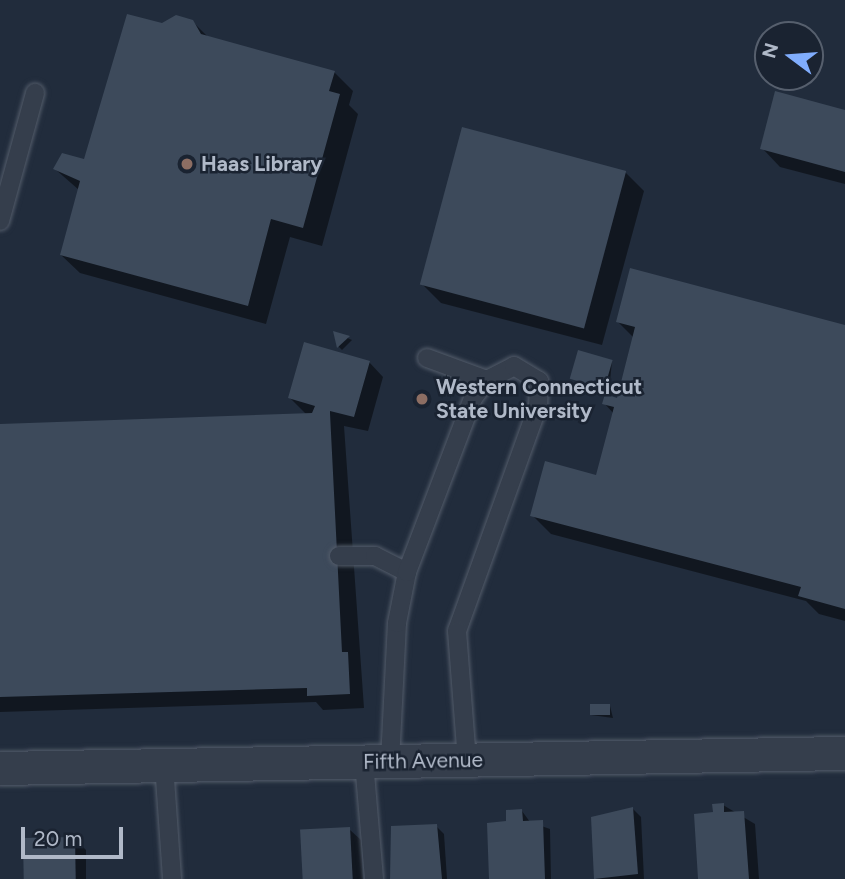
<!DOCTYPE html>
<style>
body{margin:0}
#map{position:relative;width:845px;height:879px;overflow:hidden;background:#212c3c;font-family:Figtree,sans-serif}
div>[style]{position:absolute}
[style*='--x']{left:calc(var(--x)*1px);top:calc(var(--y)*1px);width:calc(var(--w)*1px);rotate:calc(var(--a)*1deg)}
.shadow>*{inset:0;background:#0007}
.building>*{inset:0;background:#3d4a5b;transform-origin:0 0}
.roads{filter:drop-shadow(0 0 2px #535c6a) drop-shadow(0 0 2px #535c6a)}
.lane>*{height:18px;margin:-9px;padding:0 9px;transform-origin:9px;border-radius:9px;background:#353e4c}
.street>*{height:33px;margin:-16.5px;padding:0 16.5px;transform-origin:16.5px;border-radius:16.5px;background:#353e4c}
.dots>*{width:19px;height:19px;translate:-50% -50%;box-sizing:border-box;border:4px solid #1a2331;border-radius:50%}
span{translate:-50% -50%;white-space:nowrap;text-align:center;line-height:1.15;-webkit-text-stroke:5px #1a2331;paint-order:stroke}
.poi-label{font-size:21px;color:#b0b9c8;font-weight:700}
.left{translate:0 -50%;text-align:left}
.street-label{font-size:21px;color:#b0b9c8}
.north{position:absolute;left:754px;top:21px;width:70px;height:70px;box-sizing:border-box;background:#1a2331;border:2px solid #565f6d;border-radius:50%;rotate:286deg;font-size:19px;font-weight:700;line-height:28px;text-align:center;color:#b0b9c8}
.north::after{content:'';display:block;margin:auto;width:24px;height:32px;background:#80adfd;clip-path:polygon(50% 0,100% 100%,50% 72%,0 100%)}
.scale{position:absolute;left:21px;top:827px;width:102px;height:32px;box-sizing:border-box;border:4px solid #b0b9c8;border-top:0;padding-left:9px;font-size:21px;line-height:24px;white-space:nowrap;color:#b0b9c8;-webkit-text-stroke:5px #1a2331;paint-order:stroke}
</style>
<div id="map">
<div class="shadow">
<i style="clip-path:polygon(192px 21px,209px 38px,334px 72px,353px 91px,349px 105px,358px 114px,322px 246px,290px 237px,266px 324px,80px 273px,61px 255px,79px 190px,55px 169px,85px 162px,162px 25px)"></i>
<i style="clip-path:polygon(845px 112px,845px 184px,780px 167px,762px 148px)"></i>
<i style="clip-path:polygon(625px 172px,644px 191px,602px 345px,441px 303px,422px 284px)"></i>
<i style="clip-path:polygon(618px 322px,845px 327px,845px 621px,819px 614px,806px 601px,551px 534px,532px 515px,598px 477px,614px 414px,604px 403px,618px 400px,634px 338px)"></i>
<i style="clip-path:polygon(336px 333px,352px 340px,342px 350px,339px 347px)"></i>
<i style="clip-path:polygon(612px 361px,609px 391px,572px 378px)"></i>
<i style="clip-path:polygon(369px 362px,383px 377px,368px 431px,344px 426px,364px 708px,323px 710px,316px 702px,0 712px,0 425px,307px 415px,290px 398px)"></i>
<i style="clip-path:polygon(610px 706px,613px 718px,591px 715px)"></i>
<i style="clip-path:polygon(723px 805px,755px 824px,759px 879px,700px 879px,714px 814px)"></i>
<i style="clip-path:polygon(633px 809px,641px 817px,644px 879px,596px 879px,593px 819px)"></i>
<i style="clip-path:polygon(522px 811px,530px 822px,550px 829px,551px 879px,491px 879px,508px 823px)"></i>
<i style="clip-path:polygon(436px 826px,444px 834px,447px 879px,393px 879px)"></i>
<i style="clip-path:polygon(349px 829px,361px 840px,363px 879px,304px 879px)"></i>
<i style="clip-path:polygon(74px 838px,86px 850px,86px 879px,26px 879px)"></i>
</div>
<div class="building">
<i style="clip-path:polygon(127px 14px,162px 23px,176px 15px,193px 20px,201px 34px,335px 71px,329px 91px,340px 94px,303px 228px,271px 219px,248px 306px,60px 255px,80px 181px,53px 169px,62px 153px,84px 159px)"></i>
<i style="clip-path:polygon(775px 91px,845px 110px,845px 172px,760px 149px)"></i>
<i style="left:462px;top:127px;width:170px;height:163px;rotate:15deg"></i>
<i style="clip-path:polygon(630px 268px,845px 325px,845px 609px,798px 596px,801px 587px,530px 516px,545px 461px,596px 475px,614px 407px,602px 404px,605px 394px,617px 398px,635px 327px,616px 322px)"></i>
<i style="clip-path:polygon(333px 331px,350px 336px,337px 348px)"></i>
<i style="clip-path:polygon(304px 342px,370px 361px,354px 417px,330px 411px,330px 413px,342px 652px,348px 652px,350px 694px,307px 696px,307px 688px,0 697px,0 424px,312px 413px,315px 406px,288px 398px)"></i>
<i style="left:578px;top:350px;width:36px;height:30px;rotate:16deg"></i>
<i style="left:610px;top:704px;width:11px;height:20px;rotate:90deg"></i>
<i style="clip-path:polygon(724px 803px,724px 812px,744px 811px,749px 879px,698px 879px,694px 814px,713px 812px,712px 804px)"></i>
<i style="clip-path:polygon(633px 807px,638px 874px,594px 879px,591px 817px)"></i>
<i style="clip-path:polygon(522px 809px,523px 821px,543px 820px,545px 879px,489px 879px,487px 823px,506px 821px,506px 810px)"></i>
<i style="clip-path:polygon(437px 824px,442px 879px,390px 879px,391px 826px)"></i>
<i style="left:350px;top:827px;width:52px;height:50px;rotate:87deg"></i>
<i style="left:75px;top:837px;width:42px;height:52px;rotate:89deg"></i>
</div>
<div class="roads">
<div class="lane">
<i style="--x:0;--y:221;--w:133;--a:-74.7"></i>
<i style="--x:427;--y:358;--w:64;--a:20.1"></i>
<i style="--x:339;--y:556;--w:36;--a:0"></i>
<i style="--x:375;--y:556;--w:36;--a:27"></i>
<i style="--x:390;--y:761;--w:138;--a:-87.1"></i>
<i style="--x:397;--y:623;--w:52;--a:-78.9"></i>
<i style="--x:407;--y:572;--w:186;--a:-69.2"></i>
<i style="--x:473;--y:398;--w:23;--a:-52"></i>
<i style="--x:487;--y:380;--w:30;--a:-27"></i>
<i style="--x:514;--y:366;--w:29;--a:31"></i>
<i style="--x:539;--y:381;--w:25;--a:92"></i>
<i style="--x:538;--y:406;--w:239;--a:109.8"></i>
<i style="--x:457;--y:631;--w:129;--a:85.6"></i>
<i style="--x:364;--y:762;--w:117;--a:85.1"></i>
<i style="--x:164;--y:764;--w:115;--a:86"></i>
</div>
<div class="street">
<i style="--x:0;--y:768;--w:845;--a:-1.02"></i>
</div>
</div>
<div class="dots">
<i style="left:187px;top:164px;background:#8d6e63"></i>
<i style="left:422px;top:399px;background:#8d6e63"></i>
</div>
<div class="poi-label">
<span class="left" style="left:201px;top:164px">Haas Library</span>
<span class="left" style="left:436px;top:399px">Western Connecticut<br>State University</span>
</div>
<div class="street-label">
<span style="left:423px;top:761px;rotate:-1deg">Fifth Avenue</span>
</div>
<div class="north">N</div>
<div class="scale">20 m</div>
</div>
